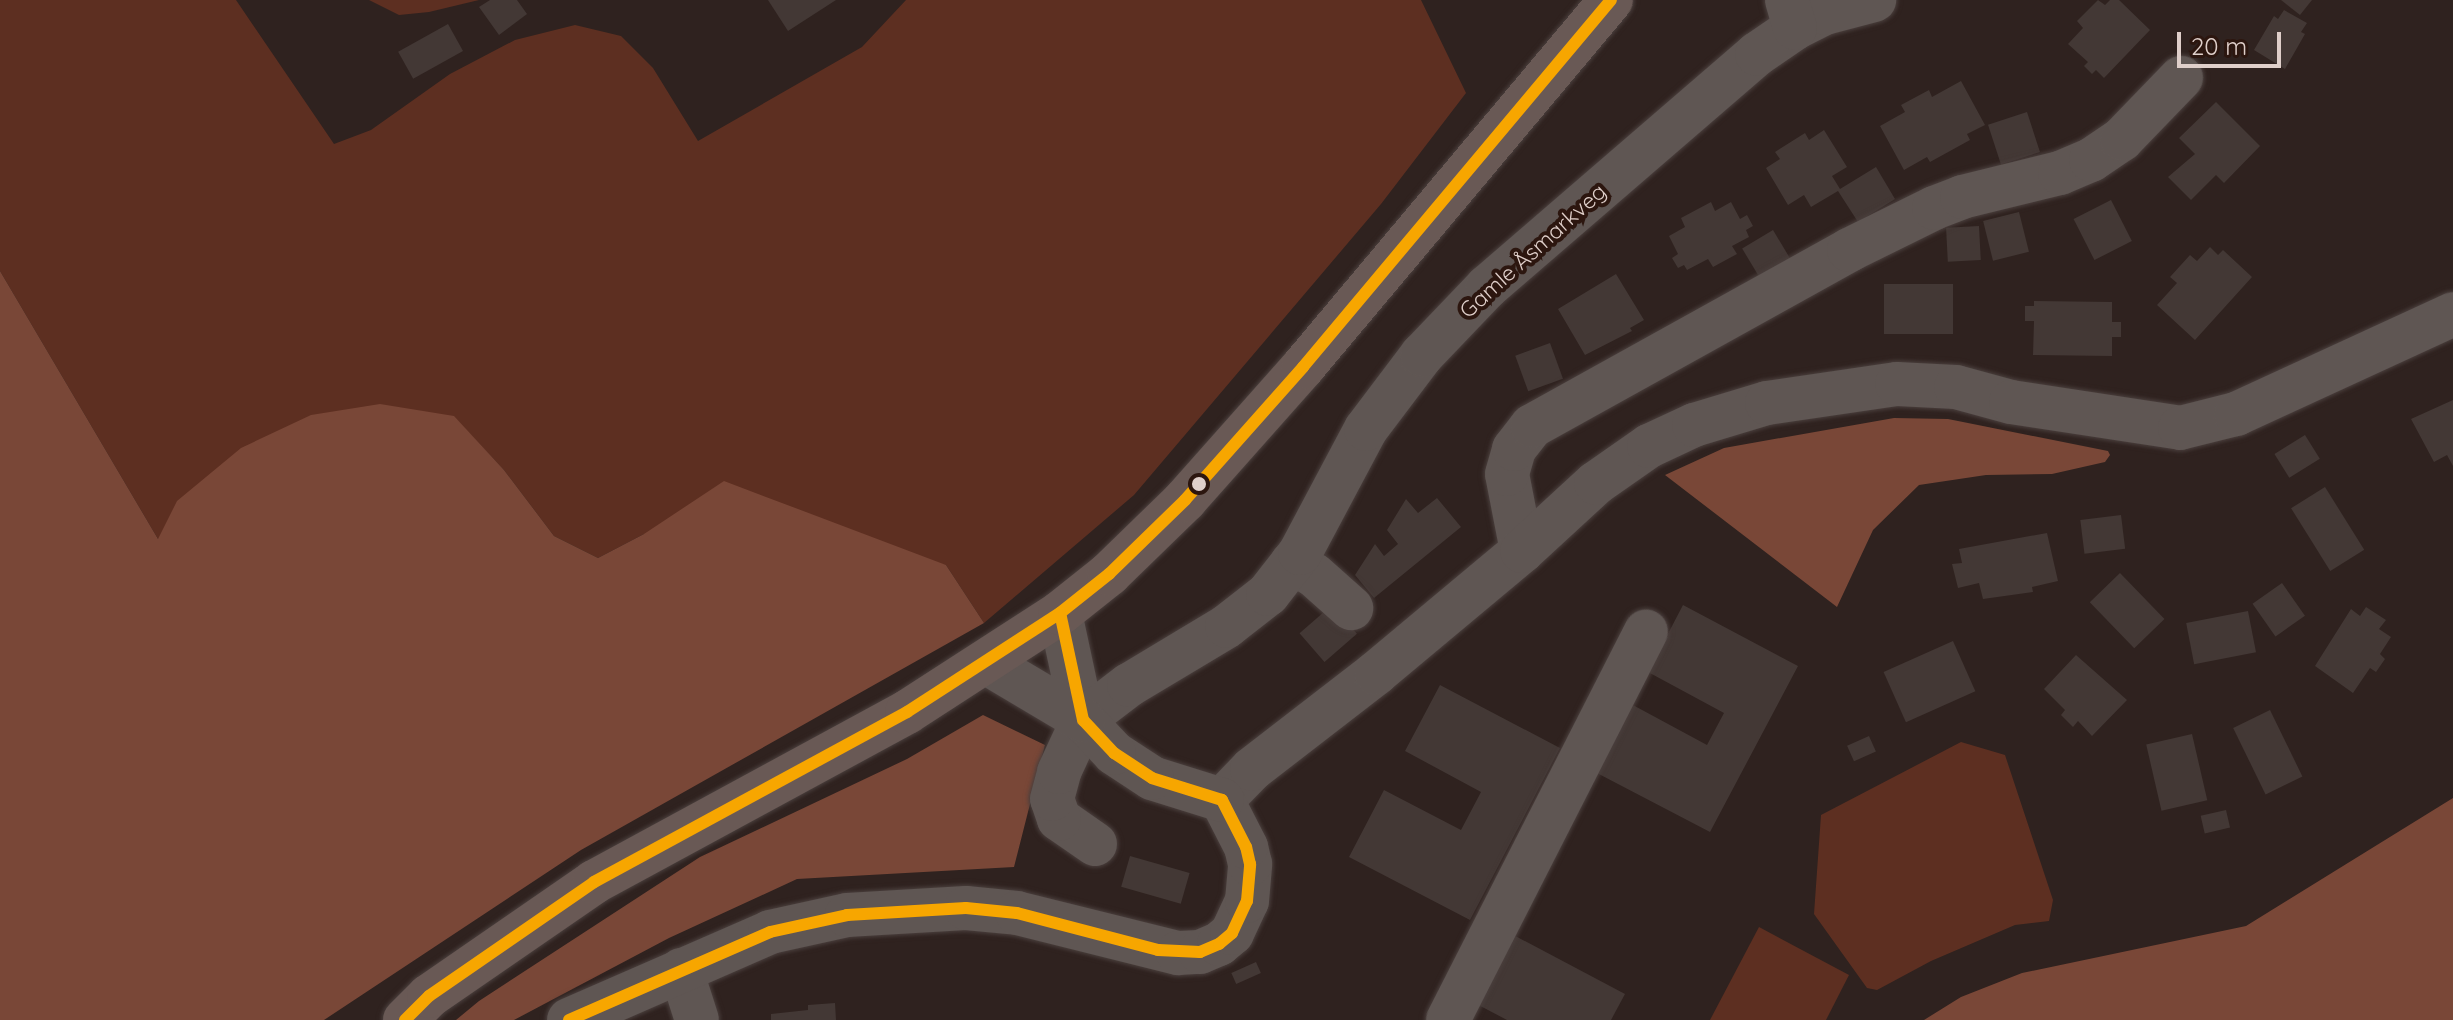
<!DOCTYPE html>
<meta charset="utf-8">
<style>
body{margin:0}
#map{position:relative;width:2453px;height:1020px;overflow:hidden;background:#2f221f;font-family:Quicksand,sans-serif}
div>[style]{position:absolute}
[style*='--x']{left:calc(var(--x)*1px);top:calc(var(--y)*1px);width:calc(var(--w)*1px);rotate:calc(var(--a)*1deg)}
.green>*{inset:0;background:#5d2f21}
.forest>*{inset:0;background:#794737}
.building>*{inset:0;background:#433835;transform-origin:0 0}
.roads{filter:drop-shadow(0 0 2px #4a3f3d) drop-shadow(0 0 2px #4a3f3d)}
.minor>*{height:44px;margin:-22px;padding:0 22px;transform-origin:22px;border-radius:22px;background:#5f5653}
.major>*{height:44px;margin:-22px;padding:0 22px;transform-origin:22px;border-radius:22px;background:#695955}
.bus-1>*{height:12px;margin:-6px;padding:0 6px;transform-origin:6px;border-radius:6px;background:#f7a600}
.dots>*{width:22px;height:22px;translate:-50% -50%;box-sizing:border-box;border:4px solid #2c160f;border-radius:50%}
span{translate:-50% -50%;white-space:nowrap;text-align:center;line-height:1.15;-webkit-text-stroke:8px #2c160f;paint-order:stroke}
.street-label{font-size:22px;color:#dfcfca}
.scale{position:absolute;left:2177px;top:32px;width:104px;height:36px;box-sizing:border-box;border:4px solid #dfcfca;border-top:0;padding-left:10px;font-size:24px;line-height:28px;white-space:nowrap;color:#dfcfca;-webkit-text-stroke:6px #2c160f;paint-order:stroke}
</style>
<div id="map">
<div class="green">
<i style="clip-path:polygon(0 0,236px 0,334px 144px,371px 130px,450px 74px,515px 40px,575px 25px,621px 36px,653px 68px,698px 141px,862px 47px,906px 0,1421px 0,1466px 93px,1381px 204px,1134px 495px,984px 623px,946px 565px,644px 534px,598px 558px,554px 536px,504px 470px,454px 417px,158px 539px,0 271px)"></i>
<i style="clip-path:polygon(369px 0,479px 0,429px 12px,399px 15px)"></i>
<i style="clip-path:polygon(1961px 742px,2005px 755px,2053px 900px,2049px 921px,2015px 925px,1931px 961px,1877px 990px,1867px 988px,1814px 914px,1821px 815px)"></i>
<i style="clip-path:polygon(1759px 927px,1849px 975px,1826px 1020px,1710px 1020px)"></i>
</div>
<div class="forest">
<i style="clip-path:polygon(0 271px,158px 539px,177px 501px,241px 448px,311px 415px,380px 404px,454px 416px,504px 470px,554px 536px,598px 558px,644px 534px,724px 481px,946px 565px,984px 623px,581px 850px,324px 1020px,0 1020px)"></i>
<i style="clip-path:polygon(1894px 418px,1948px 419px,2108px 451px,2110px 455px,2105px 462px,2052px 474px,1986px 475px,1919px 485px,1873px 530px,1837px 607px,1665px 475px,1724px 448px)"></i>
<i style="clip-path:polygon(983px 715px,1045px 745px,1014px 867px,797px 879px,669px 938px,514px 1020px,456px 1020px,479px 1001px,700px 857px,907px 759px)"></i>
<i style="clip-path:polygon(2453px 798px,2453px 1020px,1924px 1020px,1961px 997px,2022px 973px,2246px 926px)"></i>
</div>
<div class="building">
<i style="clip-path:polygon(490px 0,517px 0,527px 14px,499px 35px,479px 7px)"></i>
<i style="clip-path:polygon(768px 0,836px 0,788px 31px)"></i>
<i style="clip-path:polygon(2098px 0,2105px 5px,2110px 0,2119px 0,2150px 30px,2104px 78px,2096px 70px,2092px 74px,2084px 66px,2088px 62px,2068px 44px,2083px 28px,2077px 21px)"></i>
<i style="clip-path:polygon(2281px 0,2312px 0,2300px 15px)"></i>
<i style="clip-path:polygon(2284px 10px,2307px 23px,2301px 32px,2305px 34px,2285px 69px,2254px 50px,2274px 16px,2278px 19px)"></i>
<i style="left:448px;top:24px;width:31px;height:57px;rotate:61deg"></i>
<i style="clip-path:polygon(1961px 81px,1985px 125px,1967px 134px,1970px 140px,1930px 162px,1927px 157px,1904px 170px,1880px 126px,1905px 112px,1901px 105px,1929px 90px,1932px 97px)"></i>
<i style="clip-path:polygon(2216px 102px,2260px 146px,2224px 183px,2216px 175px,2191px 200px,2168px 177px,2195px 154px,2179px 138px)"></i>
<i style="left:2027px;top:112px;width:42px;height:41px;rotate:72deg"></i>
<i style="clip-path:polygon(1824px 130px,1847px 167px,1832px 176px,1840px 189px,1876px 167px,1895px 199px,1858px 222px,1838px 191px,1811px 207px,1804px 195px,1788px 205px,1766px 168px,1780px 159px,1775px 152px,1805px 133px,1809px 140px)"></i>
<i style="left:2111px;top:200px;width:46px;height:42px;rotate:63deg"></i>
<i style="clip-path:polygon(1711px 202px,1715px 211px,1731px 202px,1740px 219px,1747px 215px,1753px 226px,1746px 230px,1749px 237px,1732px 246px,1737px 254px,1713px 267px,1708px 259px,1687px 270px,1684px 265px,1678px 268px,1672px 258px,1678px 254px,1669px 236px,1685px 227px,1681px 218px)"></i>
<i style="left:2019px;top:212px;width:41px;height:37px;rotate:76deg"></i>
<i style="left:1979px;top:226px;width:34px;height:33px;rotate:87deg"></i>
<i style="left:1773px;top:230px;width:35px;height:36px;rotate:59deg"></i>
<i style="clip-path:polygon(2210px 247px,2218px 255px,2223px 250px,2252px 277px,2195px 340px,2157px 305px,2177px 283px,2170px 277px,2190px 255px,2197px 261px)"></i>
<i style="clip-path:polygon(1616px 274px,1644px 320px,1630px 328px,1632px 331px,1585px 355px,1558px 309px)"></i>
<i style="left:1953px;top:284px;width:50px;height:69px;rotate:90deg"></i>
<i style="clip-path:polygon(2034px 301px,2112px 302px,2112px 322px,2121px 322px,2121px 337px,2112px 337px,2112px 356px,2033px 355px,2034px 321px,2025px 321px,2025px 306px,2034px 306px)"></i>
<i style="left:1550px;top:343px;width:38px;height:37px;rotate:70deg"></i>
<i style="clip-path:polygon(2453px 400px,2453px 466px,2447px 455px,2434px 462px,2411px 419px)"></i>
<i style="left:2305px;top:435px;width:28px;height:36px;rotate:58deg"></i>
<i style="left:2325px;top:487px;width:74px;height:40px;rotate:58deg"></i>
<i style="clip-path:polygon(1437px 498px,1461px 527px,1374px 598px,1355px 575px,1375px 544px,1384px 556px,1398px 544px,1387px 530px,1406px 499px,1418px 513px)"></i>
<i style="left:2121px;top:515px;width:34px;height:41px;rotate:83deg"></i>
<i style="clip-path:polygon(2047px 533px,2058px 581px,2032px 587px,2033px 592px,1983px 599px,1979px 583px,1958px 588px,1952px 564px,1962px 563px,1959px 549px)"></i>
<i style="left:2120px;top:573px;width:64px;height:42px;rotate:46deg"></i>
<i style="left:2282px;top:583px;width:40px;height:36px;rotate:55deg"></i>
<i style="left:1332px;top:605px;width:38px;height:43px;rotate:49deg"></i>
<i style="clip-path:polygon(1683px 605px,1798px 666px,1710px 832px,1595px 772px,1631px 704px,1707px 745px,1724px 713px,1648px 672px)"></i>
<i style="clip-path:polygon(2366px 607px,2386px 620px,2379px 629px,2391px 637px,2380px 654px,2385px 659px,2376px 672px,2370px 668px,2353px 693px,2315px 666px,2351px 609px,2360px 616px)"></i>
<i style="left:2248px;top:611px;width:42px;height:63px;rotate:79deg"></i>
<i style="left:1953px;top:641px;width:55px;height:76px;rotate:66deg"></i>
<i style="clip-path:polygon(2076px 655px,2127px 700px,2092px 736px,2078px 721px,2073px 727px,2061px 715px,2065px 710px,2044px 689px)"></i>
<i style="clip-path:polygon(1440px 685px,1560px 748px,1470px 920px,1349px 857px,1384px 790px,1461px 830px,1481px 792px,1405px 751px)"></i>
<i style="left:2270px;top:710px;width:74px;height:41px;rotate:64deg"></i>
<i style="left:2192px;top:734px;width:68px;height:47px;rotate:77deg"></i>
<i style="left:1869px;top:736px;width:17px;height:24px;rotate:66deg"></i>
<i style="left:2226px;top:810px;width:18px;height:26px;rotate:77deg"></i>
<i style="left:1130px;top:856px;width:62px;height:32px;rotate:16deg"></i>
<i style="clip-path:polygon(1504px 930px,1625px 994px,1611px 1020px,1507px 1020px,1467px 999px)"></i>
<i style="left:1256px;top:962px;width:12px;height:27px;rotate:66deg"></i>
<i style="clip-path:polygon(835px 1003px,836px 1020px,771px 1020px,771px 1014px,808px 1010px,808px 1005px)"></i>
</div>
<div class="roads">
<div class="minor">
<i style="--x:1795;--y:28;--w:34;--a:-27"></i>
<i style="--x:1825;--y:13;--w:51;--a:-14.9"></i>
<i style="--x:1522;--y:551;--w:78;--a:-101"></i>
<i style="--x:1507;--y:474;--w:26;--a:-74"></i>
<i style="--x:1514;--y:449;--w:29;--a:-52"></i>
<i style="--x:1532;--y:426;--w:363;--a:-29"></i>
<i style="--x:1849;--y:250;--w:95;--a:-26.3"></i>
<i style="--x:1934;--y:208;--w:30;--a:-21"></i>
<i style="--x:1962;--y:197;--w:101;--a:-13.8"></i>
<i style="--x:2060;--y:173;--w:34;--a:-23"></i>
<i style="--x:2091;--y:160;--w:37;--a:-34"></i>
<i style="--x:2122;--y:139;--w:85;--a:-46"></i>
<i style="--x:1292;--y:563;--w:25;--a:29"></i>
<i style="--x:1314;--y:575;--w:50;--a:41.7"></i>
<i style="--x:1060;--y:613;--w:109;--a:77.9"></i>
<i style="--x:1222;--y:800;--w:43;--a:-45.9"></i>
<i style="--x:1252;--y:769;--w:157;--a:-37.7"></i>
<i style="--x:1376;--y:673;--w:190;--a:-39.9"></i>
<i style="--x:1522;--y:551;--w:100;--a:-42.6"></i>
<i style="--x:1596;--y:483;--w:65;--a:-34.9"></i>
<i style="--x:1649;--y:446;--w:50;--a:-25"></i>
<i style="--x:1694;--y:425;--w:76;--a:-16.8"></i>
<i style="--x:1767;--y:403;--w:131;--a:-8.3"></i>
<i style="--x:1897;--y:384;--w:59;--a:2.9"></i>
<i style="--x:1956;--y:387;--w:57;--a:15.3"></i>
<i style="--x:2011;--y:402;--w:171;--a:8.7"></i>
<i style="--x:2180;--y:428;--w:58;--a:-14"></i>
<i style="--x:2236;--y:414;--w:239;--a:-24.7"></i>
<i style="--x:1095;--y:844;--w:44;--a:-145.2"></i>
<i style="--x:1059;--y:819;--w:21;--a:-109"></i>
<i style="--x:1052;--y:799;--w:28;--a:-75"></i>
<i style="--x:1059;--y:772;--w:57;--a:-65.2"></i>
<i style="--x:1083;--y:720;--w:58;--a:-37.3"></i>
<i style="--x:1129;--y:685;--w:114;--a:-31"></i>
<i style="--x:1227;--y:626;--w:52;--a:-38"></i>
<i style="--x:1268;--y:594;--w:52;--a:-52"></i>
<i style="--x:1300;--y:553;--w:140;--a:-62"></i>
<i style="--x:1366;--y:429;--w:93;--a:-52.9"></i>
<i style="--x:1422;--y:355;--w:94;--a:-46.3"></i>
<i style="--x:1487;--y:287;--w:357;--a:-40.8"></i>
<i style="--x:1757;--y:54;--w:46;--a:-34.4"></i>
<i style="--x:1795;--y:28;--w:29;--a:-106"></i>
<i style="--x:681;--y:970;--w:52;--a:72.3"></i>
<i style="--x:569;--y:1020;--w:219;--a:-23.6"></i>
<i style="--x:770;--y:932;--w:79;--a:-12.4"></i>
<i style="--x:847;--y:915;--w:119;--a:-3.4"></i>
<i style="--x:966;--y:908;--w:51;--a:5.6"></i>
<i style="--x:1017;--y:913;--w:166;--a:14"></i>
<i style="--x:1178;--y:953;--w:22;--a:-3"></i>
<i style="--x:1200;--y:952;--w:21;--a:-23"></i>
<i style="--x:1219;--y:944;--w:17;--a:-40"></i>
<i style="--x:1232;--y:933;--w:35;--a:-65"></i>
<i style="--x:1247;--y:901;--w:37;--a:-85"></i>
<i style="--x:1250;--y:864;--w:17;--a:-103"></i>
<i style="--x:1246;--y:847;--w:53;--a:-117.1"></i>
<i style="--x:1222;--y:800;--w:73;--a:-162.6"></i>
<i style="--x:1152;--y:778;--w:45;--a:-146.7"></i>
<i style="--x:1114;--y:753;--w:45;--a:-133.2"></i>
<i style="--x:1083;--y:720;--w:112;--a:-149.3"></i>
<i style="--x:1448;--y:1020;--w:436;--a:-63"></i>
</div>
<div class="major">
<i style="--x:405;--y:1020;--w:34;--a:-45"></i>
<i style="--x:429;--y:996;--w:201;--a:-34.6"></i>
<i style="--x:594;--y:882;--w:356;--a:-28.5"></i>
<i style="--x:907;--y:712;--w:182;--a:-32.9"></i>
<i style="--x:1060;--y:613;--w:63;--a:-38.5"></i>
<i style="--x:1109;--y:574;--w:106;--a:-44.2"></i>
<i style="--x:1185;--y:500;--w:178;--a:-48.4"></i>
<i style="--x:1303;--y:367;--w:479;--a:-50"></i>
</div>
</div>
<div class="bus-1">
<i style="--x:405;--y:1020;--w:34;--a:-45"></i>
<i style="--x:429;--y:996;--w:201;--a:-34.6"></i>
<i style="--x:594;--y:882;--w:356;--a:-28.5"></i>
<i style="--x:907;--y:712;--w:182;--a:-32.9"></i>
<i style="--x:1060;--y:613;--w:63;--a:-38.5"></i>
<i style="--x:1109;--y:574;--w:106;--a:-44.2"></i>
<i style="--x:1185;--y:500;--w:178;--a:-48.4"></i>
<i style="--x:1303;--y:367;--w:479;--a:-50"></i>
<i style="--x:569;--y:1020;--w:219;--a:-23.6"></i>
<i style="--x:770;--y:932;--w:79;--a:-12.4"></i>
<i style="--x:847;--y:915;--w:119;--a:-3.4"></i>
<i style="--x:966;--y:908;--w:51;--a:5.6"></i>
<i style="--x:1017;--y:913;--w:146;--a:14.7"></i>
<i style="--x:1158;--y:950;--w:42;--a:2.7"></i>
<i style="--x:1200;--y:952;--w:21;--a:-23"></i>
<i style="--x:1219;--y:944;--w:17;--a:-40"></i>
<i style="--x:1232;--y:933;--w:35;--a:-65"></i>
<i style="--x:1247;--y:901;--w:37;--a:-85"></i>
<i style="--x:1250;--y:864;--w:17;--a:-103"></i>
<i style="--x:1246;--y:847;--w:53;--a:-117.1"></i>
<i style="--x:1222;--y:800;--w:73;--a:-162.6"></i>
<i style="--x:1152;--y:778;--w:45;--a:-146.7"></i>
<i style="--x:1114;--y:753;--w:45;--a:-133.2"></i>
<i style="--x:1083;--y:720;--w:109;--a:-102.1"></i>
</div>
<div class="dots">
<i style="left:1199px;top:484px;background:#dfcfca"></i>
</div>
<div class="street-label">
<span style="left:1533px;top:251px;rotate:-42deg">Gamle Åsmarkveg</span>
</div>
<div class="scale">20 m</div>
</div>
